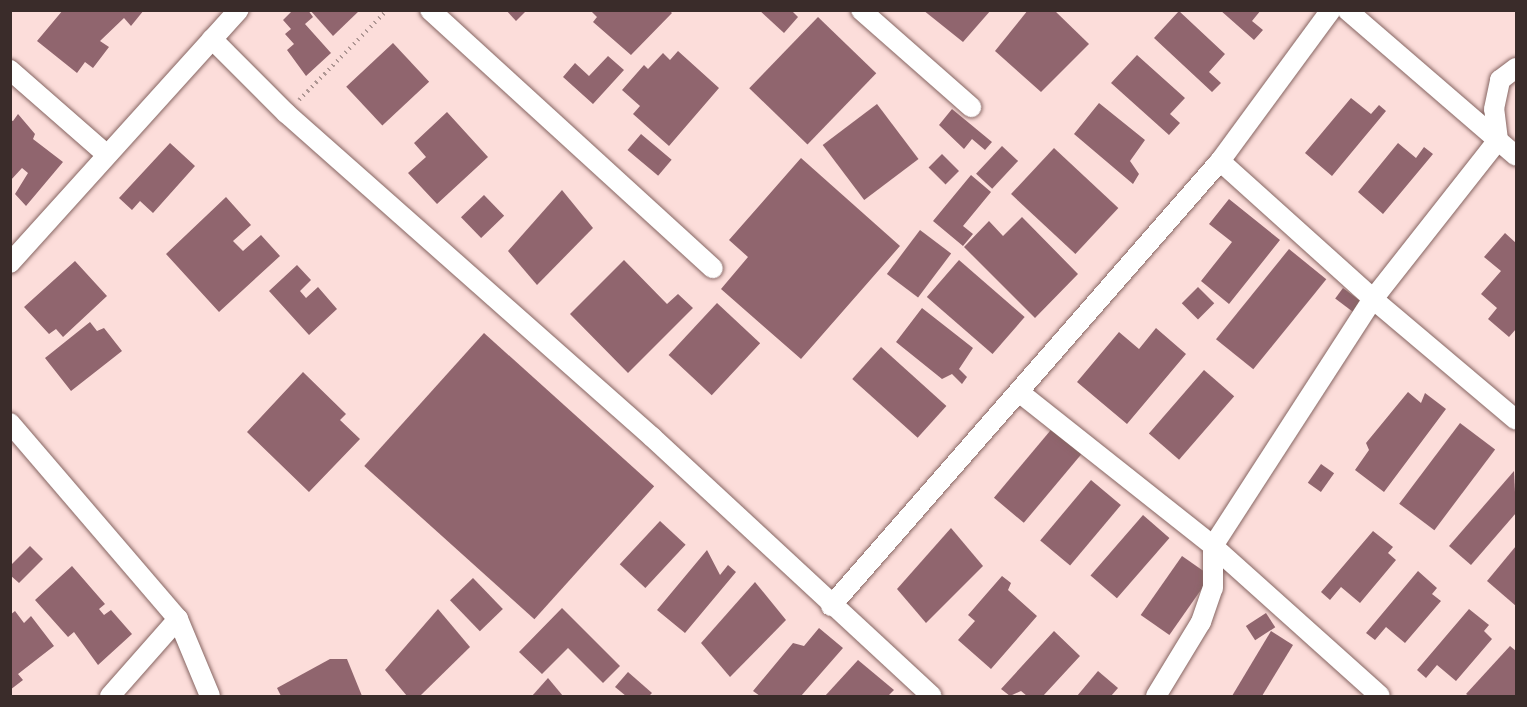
<!DOCTYPE html>
<style>
body{margin:0}
#map{position:relative;width:1527px;height:707px;overflow:hidden;background:#fcddda;font-family:"IBM Plex Serif",serif}
div>[style]{position:absolute}
[style*='--x']{left:calc(var(--x)*1px);top:calc(var(--y)*1px);width:calc(var(--w)*1px);rotate:calc(var(--a)*1deg)}
.building>*{inset:0;background:#90656e;transform-origin:0 0}
.path>*{height:4px;margin-top:-2px;transform-origin:0;background:repeating-linear-gradient(90deg,#ae9693 0 1.5px,transparent 0 6px)}
.roads{filter:drop-shadow(0 0 2px #866562) drop-shadow(0 0 2px #866562)}
.street>*{height:20px;margin:-10px;padding:0 10px;transform-origin:10px;border-radius:10px;background:#fff}
span{translate:-50% -50%;white-space:nowrap;text-align:center;line-height:1.15;-webkit-text-stroke:6px #feeeed;paint-order:stroke}
.frame{position:absolute;inset:0;border:12px solid #3a2c2a;pointer-events:none}
</style>
<div id="map">
<div class="building">
<i style="clip-path:polygon(63px 10px,144px 10px,131px 26px,124px 18px,100px 41px,109px 47px,93px 68px,85px 62px,77px 73px,37px 41px)"></i>
<i style="clip-path:polygon(293px 10px,308px 10px,313px 17px,305px 24px,331px 53px,306px 76px,287px 50px,294px 44px,285px 34px,291px 29px,283px 20px)"></i>
<i style="clip-path:polygon(310px 10px,360px 10px,333px 36px)"></i>
<i style="clip-path:polygon(506px 10px,527px 10px,516px 21px)"></i>
<i style="clip-path:polygon(590px 10px,669px 10px,672px 13px,631px 55px,593px 22px,597px 17px)"></i>
<i style="clip-path:polygon(759px 10px,791px 10px,798px 17px,784px 33px)"></i>
<i style="clip-path:polygon(923px 10px,991px 10px,963px 42px)"></i>
<i style="clip-path:polygon(1028px 10px,1054px 10px,1089px 44px,1041px 92px,995px 51px)"></i>
<i style="clip-path:polygon(1220px 10px,1261px 10px,1252px 21px,1263px 30px,1254px 40px)"></i>
<i style="clip-path:polygon(1179px 11px,1225px 54px,1209px 72px,1221px 83px,1212px 92px,1154px 38px)"></i>
<i style="left:818px;top:17px;width:81px;height:99px;rotate:44deg"></i>
<i style="left:393px;top:43px;width:53px;height:64px;rotate:47deg"></i>
<i style="clip-path:polygon(678px 51px,719px 88px,669px 146px,633px 114px,640px 106px,622px 90px,644px 65px,648px 69px,663px 53px,670px 60px)"></i>
<i style="clip-path:polygon(1137px 55px,1185px 98px,1170px 114px,1180px 123px,1169px 135px,1111px 83px)"></i>
<i style="clip-path:polygon(608px 56px,624px 70px,593px 104px,563px 77px,575px 63px,589px 76px)"></i>
<i style="clip-path:polygon(1351px 98px,1371px 114px,1379px 105px,1386px 111px,1332px 176px,1305px 153px)"></i>
<i style="clip-path:polygon(1099px 103px,1145px 140px,1130px 161px,1139px 174px,1133px 184px,1074px 134px)"></i>
<i style="left:877px;top:104px;width:69px;height:68px;rotate:53deg"></i>
<i style="clip-path:polygon(952px 109px,992px 142px,985px 150px,972px 139px,964px 149px,939px 125px)"></i>
<i style="clip-path:polygon(447px 112px,488px 157px,437px 204px,408px 173px,426px 157px,414px 143px)"></i>
<i style="clip-path:polygon(18px 114px,35px 134px,33px 139px,63px 162px,26px 206px,15px 194px,28px 173px,22px 168px,10px 181px,10px 120px,13px 121px)"></i>
<i style="left:641px;top:134px;width:40px;height:21px;rotate:40deg"></i>
<i style="clip-path:polygon(170px 143px,195px 166px,153px 213px,140px 201px,132px 210px,119px 198px)"></i>
<i style="clip-path:polygon(1398px 143px,1416px 158px,1424px 147px,1433px 154px,1383px 214px,1358px 192px)"></i>
<i style="left:1002px;top:146px;width:22px;height:38px;rotate:43deg"></i>
<i style="left:1054px;top:148px;width:88px;height:63px;rotate:43deg"></i>
<i style="left:942px;top:154px;width:24px;height:19px;rotate:45deg"></i>
<i style="clip-path:polygon(801px 158px,900px 246px,801px 359px,721px 289px,748px 257px,729px 240px)"></i>
<i style="clip-path:polygon(971px 175px,991px 192px,963px 226px,973px 234px,963px 246px,933px 221px)"></i>
<i style="clip-path:polygon(562px 190px,593px 228px,537px 285px,508px 251px)"></i>
<i style="left:484px;top:195px;width:29px;height:32px;rotate:46deg"></i>
<i style="clip-path:polygon(226px 197px,251px 225px,233px 241px,243px 251px,261px 235px,280px 256px,219px 312px,166px 254px)"></i>
<i style="clip-path:polygon(1229px 199px,1280px 240px,1229px 304px,1201px 281px,1232px 242px,1209px 224px)"></i>
<i style="clip-path:polygon(1022px 217px,1078px 274px,1035px 318px,964px 247px,989px 221px,1003px 236px)"></i>
<i style="left:920px;top:230px;width:39px;height:55px;rotate:37deg"></i>
<i style="clip-path:polygon(1505px 233px,1516px 243px,1516px 329px,1509px 337px,1488px 319px,1497px 308px,1481px 294px,1501px 271px,1484px 257px)"></i>
<i style="left:1289px;top:249px;width:48px;height:116px;rotate:39deg"></i>
<i style="clip-path:polygon(624px 260px,667px 304px,678px 294px,693px 308px,628px 373px,570px 314px)"></i>
<i style="left:959px;top:260px;width:87px;height:49px;rotate:41deg"></i>
<i style="clip-path:polygon(75px 261px,107px 296px,63px 337px,56px 329px,49px 334px,24px 307px)"></i>
<i style="clip-path:polygon(297px 265px,311px 280px,300px 291px,306px 298px,318px 287px,337px 309px,309px 335px,269px 291px)"></i>
<i style="left:1198px;top:287px;width:23px;height:23px;rotate:45deg"></i>
<i style="left:1343px;top:288px;width:25px;height:13px;rotate:37deg"></i>
<i style="left:717px;top:303px;width:59px;height:71px;rotate:43deg"></i>
<i style="clip-path:polygon(922px 308px,973px 348px,959px 369px,967px 377px,962px 384px,952px 374px,942px 379px,896px 342px)"></i>
<i style="clip-path:polygon(90px 322px,97px 331px,104px 328px,122px 351px,71px 391px,45px 358px)"></i>
<i style="clip-path:polygon(1156px 328px,1186px 354px,1127px 424px,1077px 382px,1119px 332px,1139px 349px)"></i>
<i style="left:484px;top:333px;width:229px;height:179px;rotate:42deg"></i>
<i style="left:881px;top:347px;width:88px;height:43px;rotate:42deg"></i>
<i style="left:1204px;top:370px;width:40px;height:84px;rotate:41deg"></i>
<i style="clip-path:polygon(303px 372px,346px 414px,340px 420px,360px 439px,309px 492px,247px 432px)"></i>
<i style="clip-path:polygon(1408px 392px,1421px 403px,1425px 393px,1446px 409px,1384px 492px,1355px 470px,1369px 450px,1366px 443px)"></i>
<i style="left:1460px;top:423px;width:44px;height:101px;rotate:37deg"></i>
<i style="left:1055px;top:425px;width:39px;height:95px;rotate:40deg"></i>
<i style="left:1321px;top:464px;width:16px;height:23px;rotate:35deg"></i>
<i style="clip-path:polygon(1514px 471px,1516px 513px,1471px 565px,1449px 546px)"></i>
<i style="left:1091px;top:480px;width:39px;height:79px;rotate:40deg"></i>
<i style="left:1143px;top:515px;width:35px;height:80px;rotate:41deg"></i>
<i style="left:660px;top:521px;width:35px;height:59px;rotate:43deg"></i>
<i style="clip-path:polygon(951px 528px,983px 566px,926px 623px,897px 589px)"></i>
<i style="clip-path:polygon(1373px 531px,1393px 547px,1388px 553px,1396px 560px,1360px 603px,1341px 587px,1330px 600px,1321px 592px)"></i>
<i style="clip-path:polygon(30px 546px,43px 559px,19px 583px,10px 575px,10px 566px)"></i>
<i style="clip-path:polygon(1516px 546px,1516px 606px,1487px 581px)"></i>
<i style="clip-path:polygon(707px 550px,720px 575px,728px 565px,736px 572px,685px 633px,657px 610px)"></i>
<i style="left:1182px;top:556px;width:35px;height:72px;rotate:35deg"></i>
<i style="clip-path:polygon(72px 566px,105px 604px,99px 609px,104px 615px,111px 610px,132px 634px,98px 665px,74px 632px,68px 637px,35px 600px)"></i>
<i style="clip-path:polygon(1418px 571px,1437px 588px,1432px 594px,1441px 601px,1405px 643px,1386px 627px,1375px 640px,1366px 633px)"></i>
<i style="clip-path:polygon(1002px 576px,1011px 583px,1008px 590px,1037px 616px,991px 669px,958px 640px,975px 621px,968px 615px)"></i>
<i style="left:473px;top:578px;width:43px;height:32px;rotate:46deg"></i>
<i style="clip-path:polygon(755px 582px,786px 620px,730px 677px,701px 643px)"></i>
<i style="clip-path:polygon(562px 608px,620px 666px,603px 683px,568px 648px,542px 674px,519px 652px)"></i>
<i style="clip-path:polygon(438px 609px,470px 647px,420px 696px,407px 696px,385px 670px)"></i>
<i style="clip-path:polygon(1469px 609px,1489px 625px,1484px 631px,1492px 639px,1456px 681px,1437px 665px,1426px 678px,1417px 670px)"></i>
<i style="clip-path:polygon(15px 611px,24px 623px,31px 616px,54px 646px,18px 674px,23px 680px,10px 690px,10px 615px)"></i>
<i style="left:1266px;top:613px;width:17px;height:24px;rotate:57deg"></i>
<i style="clip-path:polygon(819px 628px,843px 648px,801px 696px,760px 696px,753px 691px,793px 643px,804px 646px)"></i>
<i style="clip-path:polygon(1054px 631px,1080px 656px,1043px 696px,1027px 696px,1021px 691px,1010px 696px,1001px 689px)"></i>
<i style="clip-path:polygon(1271px 631px,1293px 645px,1262px 696px,1232px 696px)"></i>
<i style="clip-path:polygon(1510px 646px,1516px 651px,1516px 696px,1469px 696px,1466px 694px)"></i>
<i style="clip-path:polygon(330px 659px,347px 659px,362px 696px,281px 696px,277px 688px)"></i>
<i style="clip-path:polygon(858px 660px,894px 690px,888px 696px,825px 696px)"></i>
<i style="clip-path:polygon(1098px 671px,1118px 688px,1111px 696px,1077px 696px)"></i>
<i style="clip-path:polygon(628px 672px,652px 693px,649px 696px,626px 696px,615px 687px)"></i>
<i style="clip-path:polygon(548px 678px,563px 696px,532px 696px)"></i>
</div>
<div class="path">
<i style="--x:299;--y:100;--w:126;--a:-45.6"></i>
</div>
<div class="roads">
<div class="street">
<i style="--x:430;--y:10;--w:383;--a:42.4"></i>
<i style="--x:861;--y:10;--w:147;--a:41.4"></i>
<i style="--x:1347;--y:10;--w:223;--a:40.8"></i>
<i style="--x:212;--y:39;--w:105;--a:45"></i>
<i style="--x:286;--y:113;--w:489;--a:41.5"></i>
<i style="--x:652;--y:437;--w:381;--a:42.8"></i>
<i style="--x:10;--y:70;--w:128;--a:41.2"></i>
<i style="--x:1220;--y:161;--w:206;--a:42"></i>
<i style="--x:1373;--y:299;--w:187;--a:40.2"></i>
<i style="--x:10;--y:263;--w:341;--a:-47.9"></i>
<i style="--x:1019;--y:392;--w:248;--a:38.4"></i>
<i style="--x:1213;--y:546;--w:224;--a:41.9"></i>
<i style="--x:10;--y:423;--w:258;--a:49.4"></i>
<i style="--x:178;--y:619;--w:83;--a:67.4"></i>
<i style="--x:831;--y:606;--w:591;--a:-48.84"></i>
<i style="--x:1220;--y:161;--w:187;--a:-53.7"></i>
<i style="--x:110;--y:696;--w:103;--a:-48.6"></i>
<i style="--x:1156;--y:696;--w:87;--a:-58.7"></i>
<i style="--x:1201;--y:622;--w:36;--a:-71"></i>
<i style="--x:1213;--y:588;--w:42;--a:-90"></i>
<i style="--x:1213;--y:546;--w:294;--a:-57.1"></i>
<i style="--x:1373;--y:299;--w:202;--a:-51.8"></i>
<i style="--x:1498;--y:140;--w:31;--a:-97"></i>
<i style="--x:1494;--y:109;--w:30;--a:-78"></i>
<i style="--x:1500;--y:80;--w:20;--a:-37"></i>
</div>
</div>
<div class="frame"></div>
</div>
